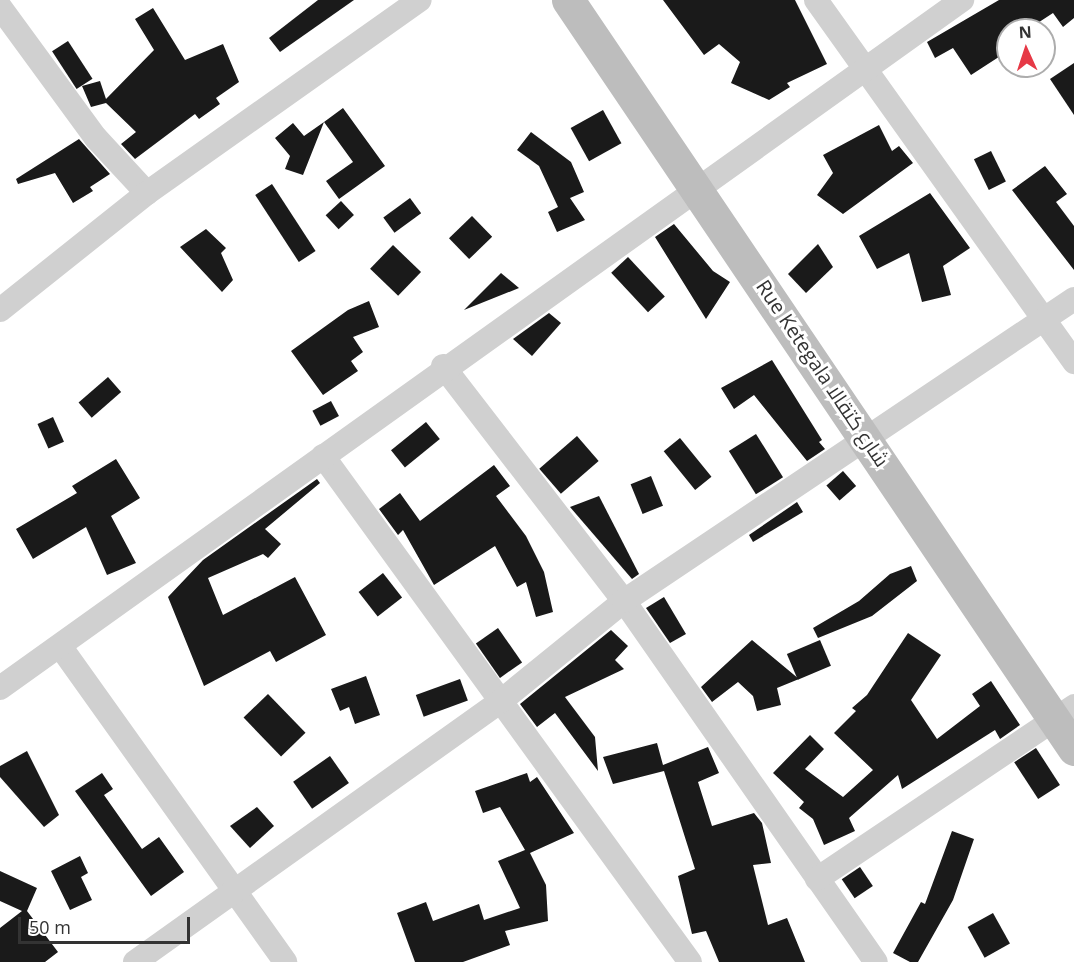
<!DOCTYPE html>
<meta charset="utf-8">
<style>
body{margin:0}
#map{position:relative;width:1074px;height:962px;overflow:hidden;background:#fff;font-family:"Open Sans",Cairo,sans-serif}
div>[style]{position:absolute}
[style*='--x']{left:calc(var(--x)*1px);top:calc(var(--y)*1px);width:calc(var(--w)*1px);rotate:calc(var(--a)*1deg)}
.building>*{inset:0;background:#1a1a1a;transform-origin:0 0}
.street>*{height:24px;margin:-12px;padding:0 12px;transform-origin:12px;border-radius:12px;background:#d0d0d0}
.secondary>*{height:33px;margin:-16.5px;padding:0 16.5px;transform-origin:16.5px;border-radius:16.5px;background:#bdbdbd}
span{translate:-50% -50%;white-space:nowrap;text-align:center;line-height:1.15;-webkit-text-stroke:6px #fff;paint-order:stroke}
.street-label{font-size:20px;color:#333}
.north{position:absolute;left:996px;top:18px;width:60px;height:60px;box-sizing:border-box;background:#fff;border:2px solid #adadad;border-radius:50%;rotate:357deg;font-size:16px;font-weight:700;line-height:24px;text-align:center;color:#333}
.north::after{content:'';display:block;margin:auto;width:21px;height:27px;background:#e63946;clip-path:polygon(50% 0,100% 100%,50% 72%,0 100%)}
.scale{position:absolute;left:18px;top:917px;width:172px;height:27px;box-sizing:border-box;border:3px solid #333;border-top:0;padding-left:8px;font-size:18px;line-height:21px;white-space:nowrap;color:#333;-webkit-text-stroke:4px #fff;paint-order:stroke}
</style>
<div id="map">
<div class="building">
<i style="clip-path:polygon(318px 0,354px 0,280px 52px,269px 38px)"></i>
<i style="clip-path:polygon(663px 0,795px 0,827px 64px,787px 83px,790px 87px,769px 100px,731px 83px,740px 62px,719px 44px,704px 55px)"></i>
<i style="clip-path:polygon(999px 0,1074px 0,1074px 18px,1063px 27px,1053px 13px,1027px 30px,1008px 30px,1008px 51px,971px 75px,953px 48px,935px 58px,927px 42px)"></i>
<i style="clip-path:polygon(153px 8px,185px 60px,223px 44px,239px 82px,216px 98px,220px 104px,199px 119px,195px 114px,135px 159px,121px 144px,136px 132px,106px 103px,91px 107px,82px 86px,100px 81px,106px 99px,154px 50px,135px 19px)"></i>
<i style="left:68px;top:41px;width:45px;height:19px;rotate:57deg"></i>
<i style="clip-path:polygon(1074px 63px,1074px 115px,1050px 79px)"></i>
<i style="clip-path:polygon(343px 108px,385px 166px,339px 199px,326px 181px,353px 162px,324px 122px)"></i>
<i style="left:603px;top:110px;width:38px;height:37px;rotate:61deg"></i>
<i style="clip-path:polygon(324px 122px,303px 175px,285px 169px,290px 156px,275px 138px,293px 123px,304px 136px)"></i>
<i style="clip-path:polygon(879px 125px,892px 151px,899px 146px,913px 163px,843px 214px,817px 195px,833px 173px,823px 155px)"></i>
<i style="clip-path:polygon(531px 132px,571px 162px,584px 192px,570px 198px,585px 220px,557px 232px,548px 212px,558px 207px,539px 166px,517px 150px)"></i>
<i style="clip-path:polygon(79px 139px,110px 174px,90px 187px,93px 191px,73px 203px,55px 173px,18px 184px,16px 179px)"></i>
<i style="left:991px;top:151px;width:34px;height:19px;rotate:64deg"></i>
<i style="clip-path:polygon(1045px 166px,1067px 194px,1056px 202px,1074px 226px,1074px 270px,1012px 190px)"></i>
<i style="left:272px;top:184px;width:80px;height:20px;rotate:57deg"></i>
<i style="clip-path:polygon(930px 193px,970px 248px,943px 266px,951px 295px,922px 302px,909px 253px,877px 269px,859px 236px)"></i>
<i style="left:410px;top:198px;width:19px;height:33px;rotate:54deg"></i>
<i style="left:341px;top:201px;width:19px;height:21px;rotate:47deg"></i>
<i style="left:472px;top:216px;width:29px;height:32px;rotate:46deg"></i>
<i style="clip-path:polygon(674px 224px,713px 271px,730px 282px,706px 319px,655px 237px)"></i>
<i style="clip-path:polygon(206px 229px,226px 248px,221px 253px,233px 280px,222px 292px,180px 247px)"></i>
<i style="clip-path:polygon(818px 244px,833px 267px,806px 293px,788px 274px)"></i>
<i style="left:393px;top:245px;width:39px;height:33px;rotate:44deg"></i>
<i style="left:628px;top:257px;width:54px;height:23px;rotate:47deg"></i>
<i style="clip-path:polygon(501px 273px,519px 288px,464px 310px)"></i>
<i style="clip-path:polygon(369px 301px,379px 327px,353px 337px,363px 352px,351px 361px,358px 371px,323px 395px,291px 351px,348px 310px)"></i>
<i style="clip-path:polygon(549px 313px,561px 323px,532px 356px,513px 339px)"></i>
<i style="clip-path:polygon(772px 360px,822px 440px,819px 442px,825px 449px,807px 461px,754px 395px,734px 409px,721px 388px)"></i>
<i style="left:108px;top:377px;width:20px;height:39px;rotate:49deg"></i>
<i style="left:331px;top:401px;width:17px;height:21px;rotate:62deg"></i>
<i style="left:53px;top:417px;width:27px;height:17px;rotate:66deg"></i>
<i style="left:426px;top:422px;width:22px;height:45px;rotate:51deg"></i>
<i style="left:756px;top:434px;width:51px;height:32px;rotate:58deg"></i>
<i style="left:577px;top:436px;width:33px;height:50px;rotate:49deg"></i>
<i style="left:680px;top:438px;width:50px;height:21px;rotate:51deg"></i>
<i style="clip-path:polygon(116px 459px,140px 498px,111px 516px,136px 563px,107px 575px,86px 527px,33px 559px,16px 529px,77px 493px,72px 486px)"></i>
<i style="clip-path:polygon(494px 465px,510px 486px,496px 496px,526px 536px,544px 572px,553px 612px,536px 617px,526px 582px,517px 587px,495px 546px,434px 585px,403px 530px,398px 535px,379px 509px,400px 493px,420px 521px)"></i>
<i style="left:843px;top:471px;width:20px;height:22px;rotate:49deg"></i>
<i style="left:651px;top:476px;width:32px;height:22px;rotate:68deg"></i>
<i style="clip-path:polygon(317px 479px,320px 483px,265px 529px,281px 544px,268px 558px,263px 554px,208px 578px,223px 615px,295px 577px,326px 635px,276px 662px,270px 651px,204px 686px,168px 597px,203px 560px)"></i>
<i style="clip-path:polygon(599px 496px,639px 574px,632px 579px,570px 507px)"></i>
<i style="clip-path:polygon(797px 502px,803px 512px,753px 542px,749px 535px)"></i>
<i style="clip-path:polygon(911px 566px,917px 581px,872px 616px,818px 638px,813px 628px,859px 601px,890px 574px)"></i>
<i style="left:383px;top:573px;width:31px;height:31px;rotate:52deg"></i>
<i style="clip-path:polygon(664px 597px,686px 634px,670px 643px,646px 608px)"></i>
<i style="left:498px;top:628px;width:42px;height:27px;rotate:55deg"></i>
<i style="clip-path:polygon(611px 630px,628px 646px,615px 660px,624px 669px,565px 697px,595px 737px,598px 771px,555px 713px,537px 727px,520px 704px)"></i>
<i style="clip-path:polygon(908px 633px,941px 655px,911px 700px,937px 739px,980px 706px,972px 694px,991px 681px,1020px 725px,1000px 739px,995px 730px,902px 789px,898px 775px,849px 818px,855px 831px,824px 845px,813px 819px,799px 808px,804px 802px,773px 773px,810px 735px,824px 749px,805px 769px,843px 797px,873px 770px,834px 733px,856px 711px,852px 708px,867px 695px)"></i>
<i style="clip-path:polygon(752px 640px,799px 679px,777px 688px,781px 705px,757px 711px,753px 696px,738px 682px,712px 702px,701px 687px)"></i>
<i style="left:820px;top:640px;width:28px;height:36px;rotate:67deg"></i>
<i style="clip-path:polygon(366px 676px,380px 715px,355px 724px,349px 707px,340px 711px,331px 689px)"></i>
<i style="left:460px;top:679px;width:23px;height:47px;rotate:70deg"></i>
<i style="left:268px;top:694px;width:54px;height:34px;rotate:46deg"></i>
<i style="clip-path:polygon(657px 743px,663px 765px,708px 747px,719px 773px,698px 782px,712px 826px,754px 813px,762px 823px,771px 863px,753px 865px,768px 925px,787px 918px,805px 962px,719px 962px,706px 931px,692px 934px,678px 876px,695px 869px,664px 771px,613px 784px,603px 757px)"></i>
<i style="left:1036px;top:748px;width:44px;height:26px;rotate:57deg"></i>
<i style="clip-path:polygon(27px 751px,59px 815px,44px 827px,0 777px,0 766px)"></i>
<i style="left:330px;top:756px;width:33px;height:45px;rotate:55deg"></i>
<i style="clip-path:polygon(102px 773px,113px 789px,104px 795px,142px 849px,159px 837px,184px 872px,151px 896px,75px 791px)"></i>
<i style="clip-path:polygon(527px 773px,530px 782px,537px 777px,574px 833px,530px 853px,546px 885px,548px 921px,505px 931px,510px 945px,463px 962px,415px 962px,397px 913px,426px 902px,433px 921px,479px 904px,484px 920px,520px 908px,498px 861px,525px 850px,500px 807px,483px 813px,475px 791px)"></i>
<i style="clip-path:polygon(257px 807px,274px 826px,250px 848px,230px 826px)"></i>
<i style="clip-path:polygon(952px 831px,974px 839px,953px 900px,918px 962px,910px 962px,893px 953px,921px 902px,925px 904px)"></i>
<i style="clip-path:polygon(80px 856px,88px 873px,81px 877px,92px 900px,70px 910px,51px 871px)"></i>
<i style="left:860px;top:867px;width:23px;height:22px;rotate:56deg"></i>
<i style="clip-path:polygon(0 871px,37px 888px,27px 911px,58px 952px,45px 962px,0 962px,0 928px,22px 911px,0 901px)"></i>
<i style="left:993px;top:913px;width:35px;height:29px;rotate:61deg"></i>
</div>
<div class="street">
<i style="--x:816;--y:0;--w:445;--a:54.5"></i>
<i style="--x:0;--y:7;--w:162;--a:53.8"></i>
<i style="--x:96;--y:138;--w:75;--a:47.2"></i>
<i style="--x:0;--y:310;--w:188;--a:-38.5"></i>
<i style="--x:147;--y:193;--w:334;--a:-35.3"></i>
<i style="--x:443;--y:366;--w:297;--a:52.4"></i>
<i style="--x:624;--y:601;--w:440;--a:55.1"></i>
<i style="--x:323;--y:456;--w:625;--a:54.05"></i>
<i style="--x:60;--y:646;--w:388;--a:54.5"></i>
<i style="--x:0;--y:688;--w:1183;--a:-35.57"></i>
<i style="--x:817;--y:879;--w:310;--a:-33.9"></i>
<i style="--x:135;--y:962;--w:450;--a:-35.5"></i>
<i style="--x:501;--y:701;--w:159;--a:-39.1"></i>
<i style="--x:624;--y:601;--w:542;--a:-33.87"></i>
</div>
<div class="secondary">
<i style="--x:568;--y:0;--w:904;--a:55.96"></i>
</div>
<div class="street-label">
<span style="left:823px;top:373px;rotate:56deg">Rue Ketegala شارع كتقالا</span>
</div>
<div class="north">N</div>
<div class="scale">50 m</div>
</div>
